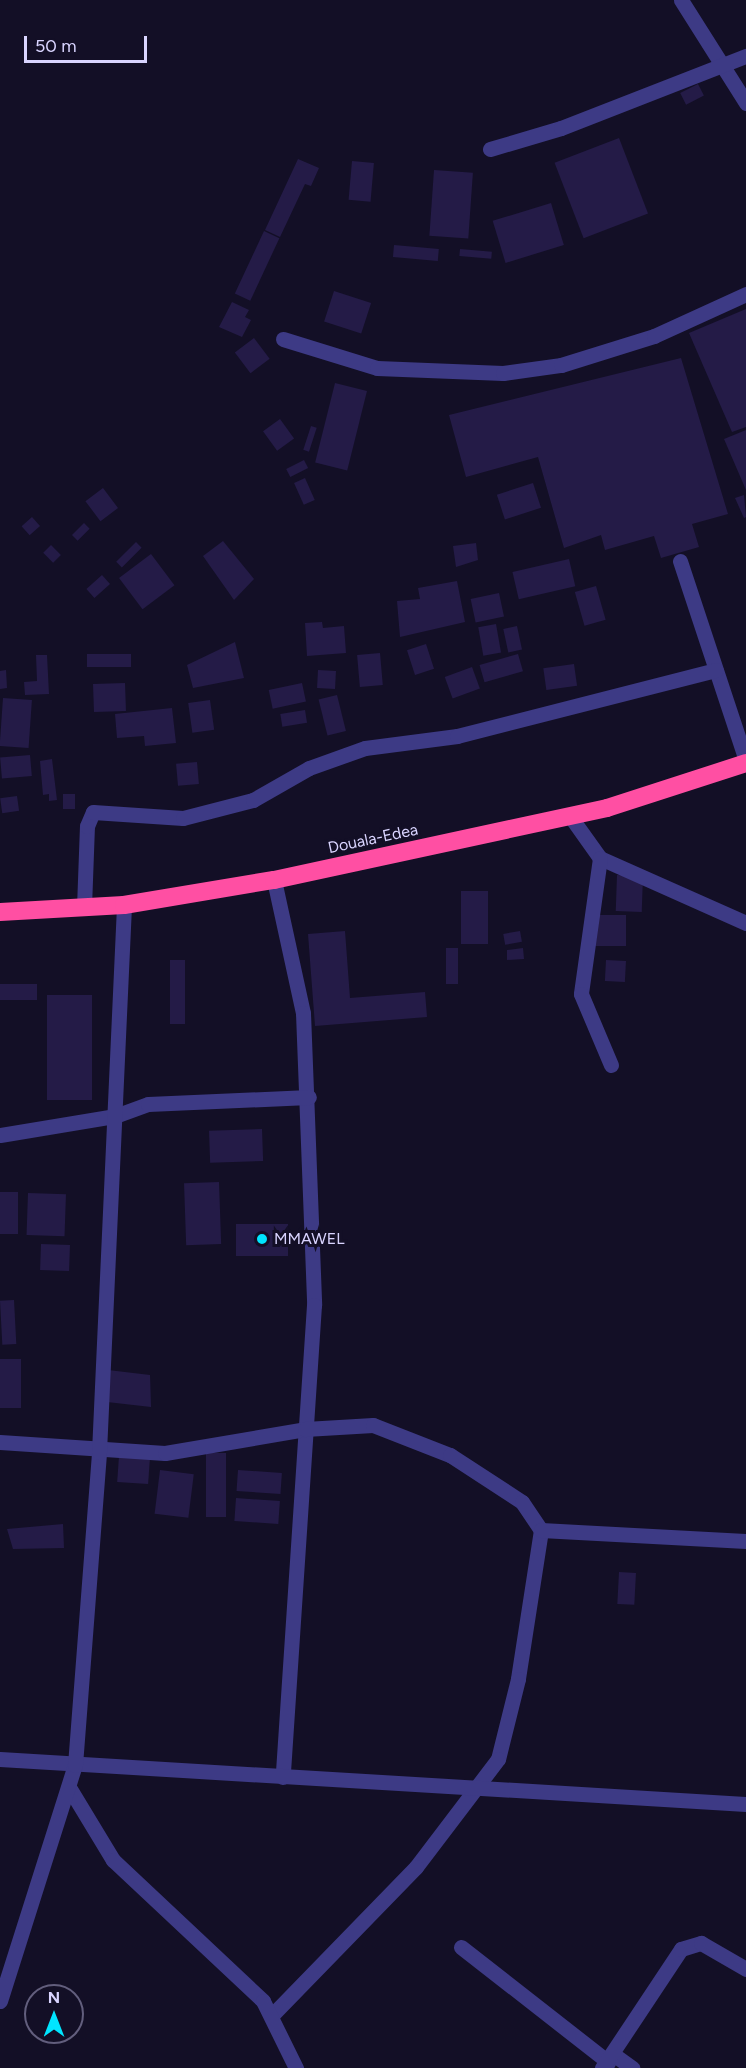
<!DOCTYPE html>
<style>
body{margin:0}
#map{position:relative;width:746px;height:2068px;overflow:hidden;background:#130f26;font-family:Figtree,sans-serif}
div>[style]{position:absolute}
[style*='--x']{left:calc(var(--x)*1px);top:calc(var(--y)*1px);width:calc(var(--w)*1px);rotate:calc(var(--a)*1deg)}
.building>*{inset:0;background:#241b47;transform-origin:0 0}
.minor>*{height:15px;margin:-7.5px;padding:0 7.5px;transform-origin:7.5px;border-radius:7.5px;background:#3d3a85}
.highway>*{height:18px;margin:-9px;padding:0 9px;transform-origin:9px;border-radius:9px;background:#ff4fa3}
.dots>*{width:16px;height:16px;translate:-50% -50%;box-sizing:border-box;border:3px solid #130f26;border-radius:50%}
span{translate:-50% -50%;white-space:nowrap;text-align:center;line-height:1.15;-webkit-text-stroke:6px #130f26;paint-order:stroke}
.street-label{font-size:16px;color:#d9d4ff}
.poi-label{font-size:16px;color:#d9d4ff}
.left{translate:0 -50%;text-align:left}
.north{position:absolute;left:24px;top:1984px;width:60px;height:60px;box-sizing:border-box;background:#130f26;border:2px solid #625e7d;border-radius:50%;rotate:0deg;font-size:16px;font-weight:700;line-height:24px;text-align:center;color:#d9d4ff}
.north::after{content:'';display:block;margin:auto;width:21px;height:27px;background:#00e5ff;clip-path:polygon(50% 0,100% 100%,50% 72%,0 100%)}
.scale{position:absolute;left:24px;top:36px;width:123px;height:27px;box-sizing:border-box;border:3px solid #d9d4ff;border-top:0;padding-left:8px;font-size:18px;line-height:21px;white-space:nowrap;color:#d9d4ff;-webkit-text-stroke:4px #130f26;paint-order:stroke}
</style>
<div id="map">
<div class="building">
<i style="left:698px;top:84px;width:13px;height:20px;rotate:63deg"></i>
<i style="left:619px;top:138px;width:81px;height:69px;rotate:69deg"></i>
<i style="clip-path:polygon(298px 159px,319px 168px,311px 186px,305px 184px,280px 237px,265px 230px)"></i>
<i style="left:352px;top:161px;width:22px;height:39px;rotate:5deg"></i>
<i style="left:434px;top:170px;width:39px;height:66px;rotate:4deg"></i>
<i style="left:551px;top:203px;width:44px;height:61px;rotate:73deg"></i>
<i style="left:264px;top:231px;width:17px;height:69px;rotate:25deg"></i>
<i style="left:394px;top:245px;width:45px;height:12px;rotate:5deg"></i>
<i style="left:460px;top:249px;width:32px;height:7px;rotate:5deg"></i>
<i style="left:334px;top:291px;width:39px;height:32px;rotate:18deg"></i>
<i style="clip-path:polygon(232px 302px,249px 310px,245px 317px,251px 320px,242px 337px,219px 327px)"></i>
<i style="clip-path:polygon(746px 309px,746px 427px,732px 432px,689px 333px)"></i>
<i style="left:254px;top:338px;width:26px;height:24px;rotate:53deg"></i>
<i style="clip-path:polygon(681px 358px,728px 514px,692px 524px,699px 547px,661px 558px,654px 536px,605px 550px,601px 535px,564px 548px,538px 457px,466px 477px,449px 415px)"></i>
<i style="left:335px;top:383px;width:33px;height:82px;rotate:14deg"></i>
<i style="left:280px;top:419px;width:24px;height:21px;rotate:54deg"></i>
<i style="left:311px;top:426px;width:6px;height:25px;rotate:18deg"></i>
<i style="clip-path:polygon(746px 430px,746px 490px,724px 439px)"></i>
<i style="left:304px;top:460px;width:9px;height:20px;rotate:63deg"></i>
<i style="left:305px;top:478px;width:24px;height:12px;rotate:66deg"></i>
<i style="left:533px;top:483px;width:26px;height:38px;rotate:72deg"></i>
<i style="left:103px;top:488px;width:25px;height:22px;rotate:53deg"></i>
<i style="clip-path:polygon(744px 495px,746px 517px,744px 518px,735px 498px)"></i>
<i style="left:32px;top:517px;width:12px;height:14px;rotate:48deg"></i>
<i style="left:84px;top:523px;width:8px;height:17px;rotate:45deg"></i>
<i style="clip-path:polygon(223px 541px,254px 579px,234px 600px,203px 556px)"></i>
<i style="left:136px;top:542px;width:8px;height:28px;rotate:45deg"></i>
<i style="clip-path:polygon(476px 543px,478px 560px,456px 567px,453px 546px)"></i>
<i style="left:51px;top:545px;width:14px;height:11px;rotate:45deg"></i>
<i style="left:151px;top:554px;width:39px;height:40px;rotate:53deg"></i>
<i style="left:569px;top:559px;width:28px;height:58px;rotate:77deg"></i>
<i style="left:102px;top:575px;width:12px;height:21px;rotate:48deg"></i>
<i style="clip-path:polygon(457px 581px,465px 622px,400px 637px,397px 601px,420px 599px,418px 588px)"></i>
<i style="left:596px;top:586px;width:35px;height:22px;rotate:74deg"></i>
<i style="left:499px;top:593px;width:24px;height:29px;rotate:78deg"></i>
<i style="clip-path:polygon(322px 622px,323px 628px,344px 626px,346px 653px,307px 656px,305px 623px)"></i>
<i style="left:496px;top:624px;width:29px;height:18px;rotate:80deg"></i>
<i style="left:517px;top:626px;width:24px;height:14px;rotate:78deg"></i>
<i style="clip-path:polygon(235px 642px,244px 678px,193px 688px,187px 665px)"></i>
<i style="left:426px;top:644px;width:26px;height:20px;rotate:72deg"></i>
<i style="left:380px;top:653px;width:32px;height:23px;rotate:85deg"></i>
<i style="left:87px;top:654px;width:44px;height:13px"></i>
<i style="left:518px;top:654px;width:18px;height:40px;rotate:74deg"></i>
<i style="clip-path:polygon(36px 655px,47px 655px,49px 694px,25px 695px,24px 682px,37px 681px)"></i>
<i style="left:574px;top:664px;width:22px;height:31px;rotate:82deg"></i>
<i style="left:472px;top:667px;width:23px;height:29px;rotate:70deg"></i>
<i style="clip-path:polygon(6px 670px,7px 688px,0 689px,0 671px)"></i>
<i style="left:318px;top:670px;width:18px;height:18px;rotate:3deg"></i>
<i style="left:125px;top:683px;width:28px;height:32px;rotate:88deg"></i>
<i style="left:302px;top:683px;width:19px;height:34px;rotate:78deg"></i>
<i style="left:337px;top:695px;width:37px;height:19px;rotate:76deg"></i>
<i style="left:3px;top:698px;width:29px;height:48px;rotate:4deg"></i>
<i style="left:210px;top:700px;width:30px;height:22px;rotate:82deg"></i>
<i style="clip-path:polygon(172px 708px,176px 743px,145px 746px,144px 736px,117px 738px,115px 714px)"></i>
<i style="left:305px;top:710px;width:13px;height:25px;rotate:81deg"></i>
<i style="left:30px;top:755px;width:21px;height:30px;rotate:85deg"></i>
<i style="clip-path:polygon(52px 759px,57px 800px,49px 801px,49px 794px,43px 795px,40px 761px)"></i>
<i style="left:197px;top:762px;width:22px;height:21px;rotate:85deg"></i>
<i style="left:63px;top:794px;width:12px;height:15px"></i>
<i style="left:17px;top:796px;width:15px;height:17px;rotate:82deg"></i>
<i style="left:617px;top:875px;width:26px;height:36px;rotate:2deg"></i>
<i style="left:461px;top:891px;width:27px;height:53px"></i>
<i style="left:592px;top:915px;width:34px;height:31px"></i>
<i style="clip-path:polygon(345px 931px,350px 998px,425px 992px,427px 1017px,315px 1026px,308px 934px)"></i>
<i style="left:520px;top:931px;width:11px;height:17px;rotate:80deg"></i>
<i style="left:446px;top:948px;width:12px;height:36px"></i>
<i style="clip-path:polygon(523px 948px,524px 959px,507px 960px,507px 950px)"></i>
<i style="left:170px;top:960px;width:15px;height:64px"></i>
<i style="left:606px;top:960px;width:20px;height:21px;rotate:3deg"></i>
<i style="left:37px;top:984px;width:16px;height:37px;rotate:90deg"></i>
<i style="left:47px;top:995px;width:45px;height:105px"></i>
<i style="left:262px;top:1129px;width:32px;height:53px;rotate:88deg"></i>
<i style="left:219px;top:1182px;width:62px;height:35px;rotate:88deg"></i>
<i style="left:0;top:1192px;width:18px;height:42px"></i>
<i style="left:28px;top:1193px;width:38px;height:42px;rotate:2deg"></i>
<i style="left:236px;top:1224px;width:52px;height:32px"></i>
<i style="left:41px;top:1244px;width:29px;height:26px;rotate:2deg"></i>
<i style="left:14px;top:1300px;width:44px;height:14px;rotate:87deg"></i>
<i style="left:0;top:1359px;width:21px;height:49px"></i>
<i style="clip-path:polygon(108px 1370px,150px 1375px,151px 1407px,107px 1402px)"></i>
<i style="left:206px;top:1453px;width:20px;height:64px"></i>
<i style="left:119px;top:1456px;width:31px;height:26px;rotate:4deg"></i>
<i style="left:160px;top:1470px;width:34px;height:44px;rotate:7deg"></i>
<i style="left:238px;top:1470px;width:44px;height:21px;rotate:4deg"></i>
<i style="left:236px;top:1498px;width:44px;height:23px;rotate:4deg"></i>
<i style="clip-path:polygon(63px 1524px,64px 1548px,13px 1549px,7px 1529px)"></i>
<i style="left:619px;top:1572px;width:17px;height:32px;rotate:3deg"></i>
</div>
<div class="minor">
<i style="--x:681;--y:0;--w:122;--a:57.7"></i>
<i style="--x:490;--y:149;--w:74;--a:-16.5"></i>
<i style="--x:561;--y:128;--w:199;--a:-21.3"></i>
<i style="--x:283;--y:339;--w:98;--a:17.1"></i>
<i style="--x:377;--y:368;--w:126;--a:2.3"></i>
<i style="--x:503;--y:373;--w:59;--a:-7.9"></i>
<i style="--x:561;--y:365;--w:97;--a:-17.3"></i>
<i style="--x:654;--y:336;--w:101;--a:-24.5"></i>
<i style="--x:680;--y:561;--w:210;--a:71.7"></i>
<i style="--x:570;--y:816;--w:52;--a:54.5"></i>
<i style="--x:600;--y:858;--w:160;--a:24"></i>
<i style="--x:600;--y:858;--w:137;--a:98"></i>
<i style="--x:581;--y:994;--w:77;--a:67.1"></i>
<i style="--x:274;--y:880;--w:136;--a:77.7"></i>
<i style="--x:303;--y:1013;--w:292;--a:87.8"></i>
<i style="--x:314;--y:1305;--w:473;--a:93.8"></i>
<i style="--x:84;--y:907;--w:81;--a:-87.9"></i>
<i style="--x:87;--y:826;--w:15;--a:-67"></i>
<i style="--x:93;--y:812;--w:90;--a:3.8"></i>
<i style="--x:183;--y:818;--w:72;--a:-14.4"></i>
<i style="--x:253;--y:800;--w:64;--a:-29.7"></i>
<i style="--x:309;--y:768;--w:59;--a:-19.7"></i>
<i style="--x:365;--y:748;--w:93;--a:-7.4"></i>
<i style="--x:457;--y:736;--w:267;--a:-14.3"></i>
<i style="--x:0;--y:1135;--w:117;--a:-9.4"></i>
<i style="--x:115;--y:1116;--w:35;--a:-20"></i>
<i style="--x:148;--y:1104;--w:161;--a:-2.5"></i>
<i style="--x:0;--y:1442;--w:165;--a:3.8"></i>
<i style="--x:165;--y:1453;--w:142;--a:-9.7"></i>
<i style="--x:305;--y:1429;--w:68;--a:-3.4"></i>
<i style="--x:373;--y:1425;--w:83;--a:21.3"></i>
<i style="--x:450;--y:1455;--w:86;--a:33.1"></i>
<i style="--x:522;--y:1502;--w:34;--a:56"></i>
<i style="--x:541;--y:1530;--w:151;--a:98.8"></i>
<i style="--x:518;--y:1679;--w:82;--a:104"></i>
<i style="--x:498;--y:1759;--w:136;--a:127.2"></i>
<i style="--x:416;--y:1867;--w:205;--a:134.2"></i>
<i style="--x:541;--y:1530;--w:205;--a:3.1"></i>
<i style="--x:0;--y:1759;--w:747;--a:3.45"></i>
<i style="--x:70;--y:1789;--w:83;--a:58.8"></i>
<i style="--x:113;--y:1860;--w:206;--a:43.2"></i>
<i style="--x:263;--y:2001;--w:75;--a:63.8"></i>
<i style="--x:461;--y:1947;--w:187;--a:38"></i>
<i style="--x:0;--y:2001;--w:248;--a:-72.4"></i>
<i style="--x:75;--y:1765;--w:314;--a:-85.6"></i>
<i style="--x:99;--y:1452;--w:548;--a:-87.38"></i>
<i style="--x:613;--y:2054;--w:24;--a:36"></i>
<i style="--x:602;--y:2068;--w:143;--a:-56.4"></i>
<i style="--x:681;--y:1949;--w:21;--a:-17"></i>
<i style="--x:701;--y:1943;--w:52;--a:30"></i>
</div>
<div class="highway">
<i style="--x:0;--y:912;--w:124;--a:-3.2"></i>
<i style="--x:124;--y:905;--w:152;--a:-9.5"></i>
<i style="--x:274;--y:880;--w:341;--a:-12.2"></i>
<i style="--x:607;--y:808;--w:146;--a:-17.9"></i>
</div>
<div class="dots">
<i style="left:262px;top:1239px;background:#00e5ff"></i>
</div>
<div class="street-label">
<span style="left:373px;top:839px;rotate:-12deg">Douala-Edea</span>
</div>
<div class="poi-label">
<span class="left" style="left:274px;top:1239px">MMAWEL</span>
</div>
<div class="north">N</div>
<div class="scale">50 m</div>
</div>
